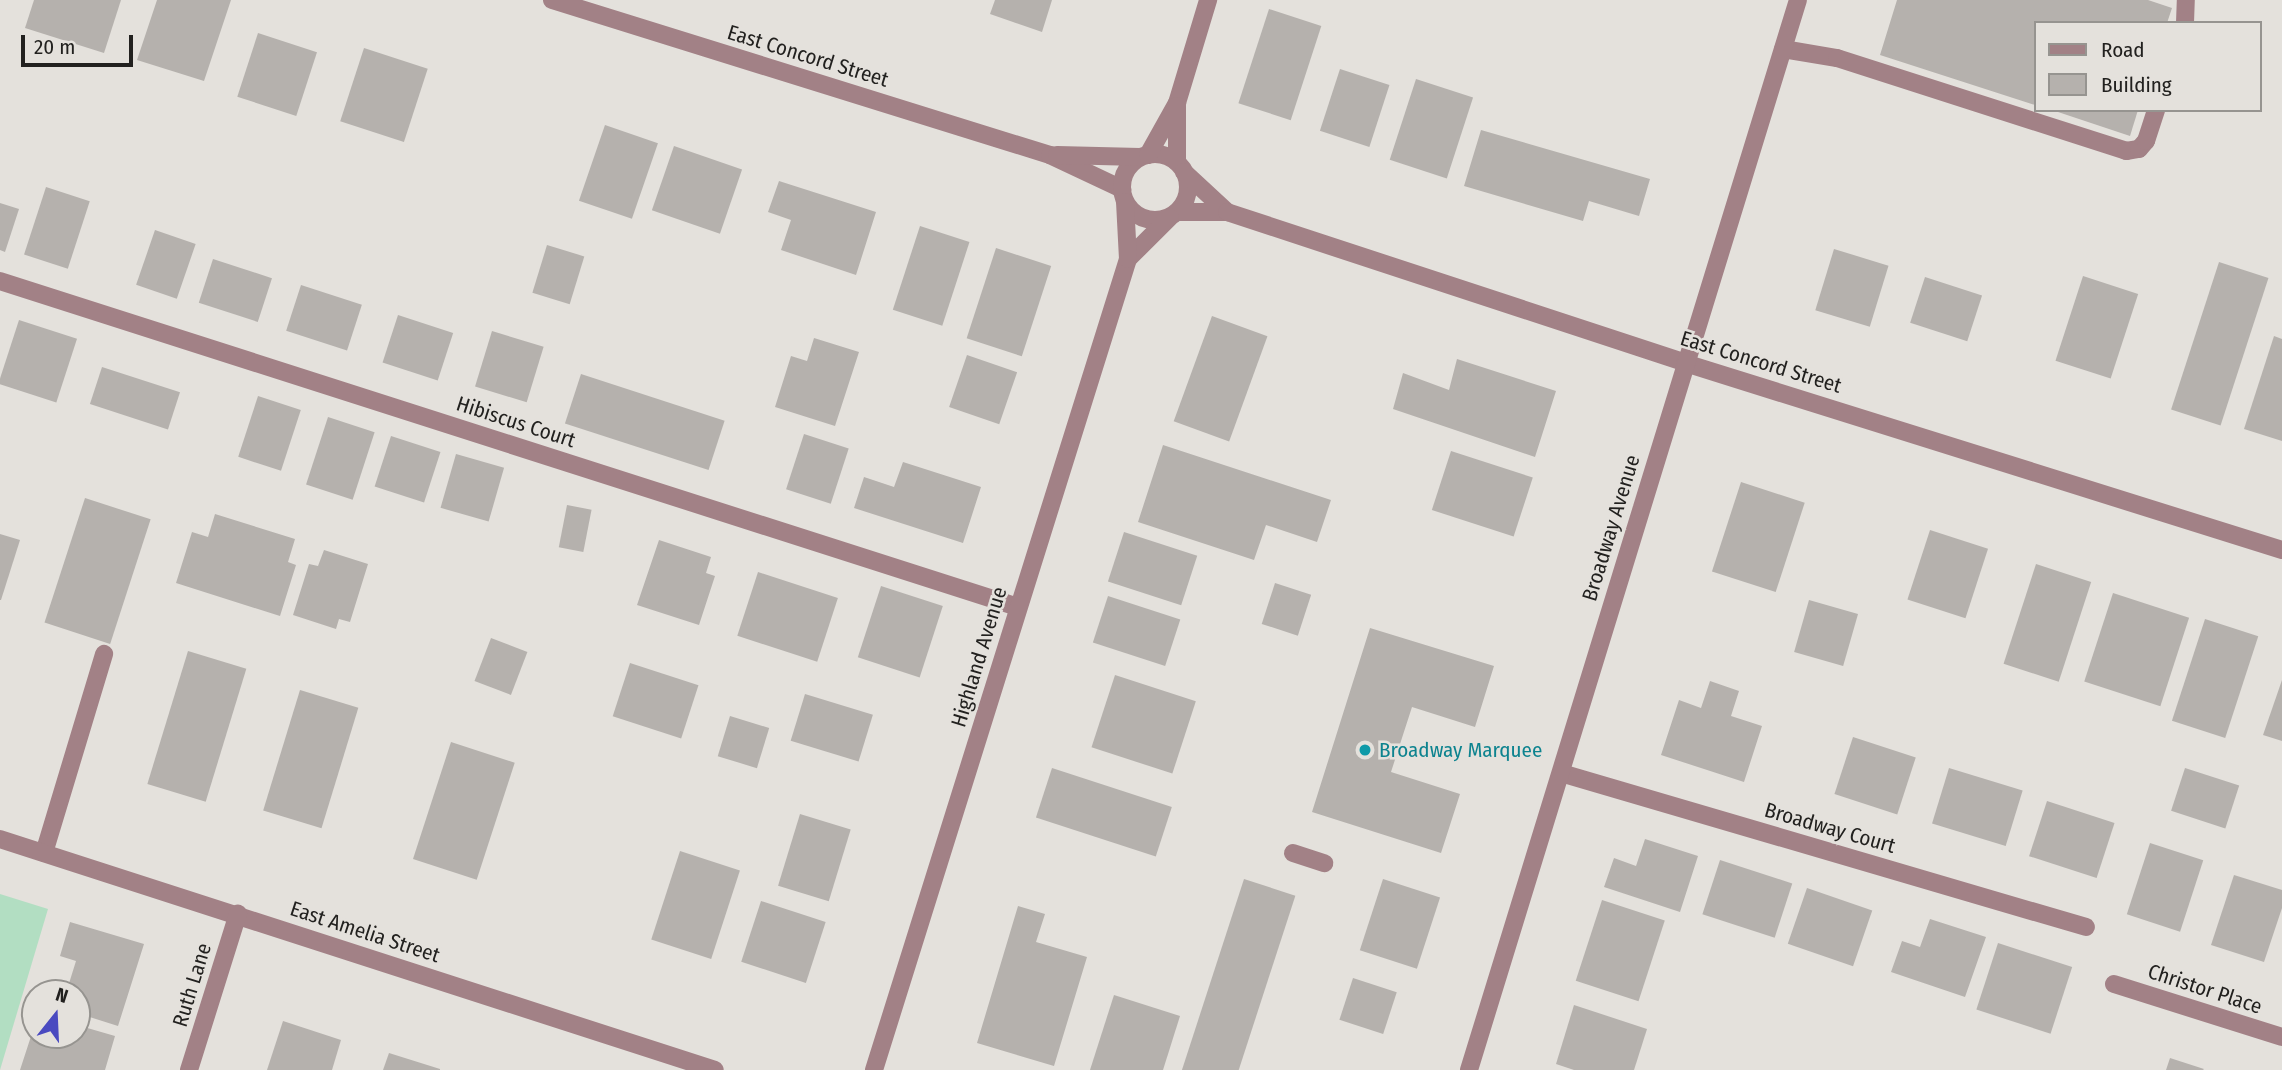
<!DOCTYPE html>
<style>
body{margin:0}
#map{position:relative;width:2282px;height:1070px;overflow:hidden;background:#e4e1dc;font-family:"Fira Sans Condensed",sans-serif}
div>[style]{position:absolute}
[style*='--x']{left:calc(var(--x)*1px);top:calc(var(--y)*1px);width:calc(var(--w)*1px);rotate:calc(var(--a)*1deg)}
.green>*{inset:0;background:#b2dec2}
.building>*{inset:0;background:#b5b1ad;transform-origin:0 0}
.lane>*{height:18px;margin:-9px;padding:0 9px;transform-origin:9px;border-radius:9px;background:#a28186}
.street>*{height:18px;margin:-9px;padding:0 9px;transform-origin:9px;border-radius:9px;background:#a28186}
.street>.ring{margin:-9px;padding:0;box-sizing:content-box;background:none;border:18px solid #a28186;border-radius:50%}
.dots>*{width:19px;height:19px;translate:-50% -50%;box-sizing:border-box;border:4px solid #e4e1dc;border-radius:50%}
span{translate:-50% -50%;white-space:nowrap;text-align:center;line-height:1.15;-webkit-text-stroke:5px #e4e1dc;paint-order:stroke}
.street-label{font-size:21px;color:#22211f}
.culture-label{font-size:21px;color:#0d838f}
.left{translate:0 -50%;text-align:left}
.legend{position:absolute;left:2034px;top:21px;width:228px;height:91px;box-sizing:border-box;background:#e4e1dc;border:2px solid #969490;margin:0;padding:9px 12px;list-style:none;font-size:21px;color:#22211f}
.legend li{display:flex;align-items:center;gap:14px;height:35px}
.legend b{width:35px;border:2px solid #969490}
.north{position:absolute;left:21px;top:979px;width:70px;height:70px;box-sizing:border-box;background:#e4e1dc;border:2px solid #969490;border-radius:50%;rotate:18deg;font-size:19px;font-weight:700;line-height:28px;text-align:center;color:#22211f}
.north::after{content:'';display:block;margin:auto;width:24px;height:32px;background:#4a4ac0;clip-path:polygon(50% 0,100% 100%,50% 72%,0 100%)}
.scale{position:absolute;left:21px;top:35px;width:112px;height:32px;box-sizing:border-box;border:4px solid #22211f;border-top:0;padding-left:9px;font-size:21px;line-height:24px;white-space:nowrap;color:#22211f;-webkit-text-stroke:5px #e4e1dc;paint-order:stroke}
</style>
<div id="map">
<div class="green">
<i style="clip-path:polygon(0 894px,48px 909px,0 1070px)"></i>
</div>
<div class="building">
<i style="clip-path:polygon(34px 0,121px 0,104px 53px,25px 28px)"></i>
<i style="clip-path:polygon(157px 0,231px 0,204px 81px,137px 60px)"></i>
<i style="clip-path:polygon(995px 0,1052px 0,1042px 32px,990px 14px)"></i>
<i style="clip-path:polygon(1897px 0,2148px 0,2172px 8px,2167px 23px,2035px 23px,2035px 105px,1880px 55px)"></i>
<i style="left:1269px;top:9px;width:55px;height:99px;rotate:18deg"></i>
<i style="left:258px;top:33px;width:62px;height:67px;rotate:18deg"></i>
<i style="left:364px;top:48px;width:67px;height:77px;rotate:18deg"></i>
<i style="left:1340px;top:69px;width:52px;height:65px;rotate:18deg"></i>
<i style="left:1416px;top:79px;width:60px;height:85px;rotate:18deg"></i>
<i style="clip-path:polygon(2052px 110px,2138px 110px,2130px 136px)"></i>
<i style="left:605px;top:125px;width:56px;height:80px;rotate:19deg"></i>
<i style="clip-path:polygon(1481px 130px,1650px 179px,1639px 216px,1589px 201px,1583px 221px,1464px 186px)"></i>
<i style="left:674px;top:146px;width:72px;height:68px;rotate:19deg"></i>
<i style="clip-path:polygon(779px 181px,876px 212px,856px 275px,781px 250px,791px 220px,768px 212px)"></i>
<i style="left:46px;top:187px;width:46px;height:71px;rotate:18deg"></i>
<i style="clip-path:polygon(0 203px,19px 209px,5px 252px,0 250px)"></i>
<i style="left:920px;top:226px;width:52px;height:88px;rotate:18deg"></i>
<i style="left:155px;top:230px;width:43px;height:58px;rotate:19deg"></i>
<i style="left:547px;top:245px;width:39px;height:50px;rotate:17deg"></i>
<i style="left:996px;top:248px;width:58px;height:95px;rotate:18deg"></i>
<i style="left:1834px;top:249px;width:57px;height:64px;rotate:17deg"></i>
<i style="left:213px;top:259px;width:62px;height:46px;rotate:18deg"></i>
<i style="left:2219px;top:262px;width:52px;height:155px;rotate:18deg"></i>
<i style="left:2083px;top:276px;width:58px;height:89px;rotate:18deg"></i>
<i style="left:1925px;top:277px;width:60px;height:48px;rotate:18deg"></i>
<i style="left:301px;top:285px;width:64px;height:48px;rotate:18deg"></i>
<i style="left:398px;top:315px;width:58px;height:50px;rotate:18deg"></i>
<i style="left:1212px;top:316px;width:59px;height:112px;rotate:20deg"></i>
<i style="left:19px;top:320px;width:61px;height:67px;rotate:18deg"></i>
<i style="left:492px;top:331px;width:54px;height:58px;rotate:17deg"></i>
<i style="clip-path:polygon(2274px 336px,2282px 339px,2282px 441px,2244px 429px)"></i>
<i style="clip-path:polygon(814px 338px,859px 352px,835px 426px,775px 407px,791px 356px,807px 361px)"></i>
<i style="left:967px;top:355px;width:53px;height:55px;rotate:19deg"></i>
<i style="clip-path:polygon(1457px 359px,1556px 391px,1535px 457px,1393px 409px,1403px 373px,1449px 390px)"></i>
<i style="left:102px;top:367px;width:82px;height:39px;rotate:18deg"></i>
<i style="left:581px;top:374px;width:151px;height:52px;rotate:18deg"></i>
<i style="left:258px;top:396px;width:45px;height:64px;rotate:18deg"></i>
<i style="left:328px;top:417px;width:49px;height:71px;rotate:18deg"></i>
<i style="left:804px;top:434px;width:47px;height:58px;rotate:18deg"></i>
<i style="left:391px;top:436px;width:52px;height:53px;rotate:18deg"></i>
<i style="clip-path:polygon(1163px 445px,1331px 500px,1317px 542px,1266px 525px,1254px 560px,1138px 522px)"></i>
<i style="left:1451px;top:451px;width:86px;height:62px;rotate:18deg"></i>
<i style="left:456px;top:454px;width:50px;height:56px;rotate:16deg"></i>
<i style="clip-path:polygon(903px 462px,981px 487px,963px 543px,854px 508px,864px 477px,894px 487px)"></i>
<i style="left:1741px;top:482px;width:67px;height:94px;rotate:18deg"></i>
<i style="left:85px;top:498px;width:69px;height:131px;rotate:18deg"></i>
<i style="left:567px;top:505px;width:25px;height:43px;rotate:11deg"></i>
<i style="clip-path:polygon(215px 514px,295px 539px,288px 562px,296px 565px,280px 616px,176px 583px,192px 532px,208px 537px)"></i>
<i style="left:1930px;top:530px;width:61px;height:73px;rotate:18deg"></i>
<i style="left:1124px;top:532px;width:77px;height:52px;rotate:18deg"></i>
<i style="clip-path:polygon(0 534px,20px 540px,1px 600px,0 600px)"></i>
<i style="clip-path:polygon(659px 540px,711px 557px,706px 573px,715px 576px,699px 625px,637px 605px)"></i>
<i style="clip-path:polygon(324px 550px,368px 564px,350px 622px,339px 619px,336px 629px,293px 615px,309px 564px,318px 566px)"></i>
<i style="left:2036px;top:564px;width:58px;height:105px;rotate:18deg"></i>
<i style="left:758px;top:572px;width:84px;height:67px;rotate:18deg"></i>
<i style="left:1275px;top:583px;width:38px;height:43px;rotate:18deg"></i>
<i style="left:881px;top:586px;width:65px;height:75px;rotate:18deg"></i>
<i style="left:2113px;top:593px;width:80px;height:93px;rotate:18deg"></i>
<i style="left:1108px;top:596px;width:76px;height:49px;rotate:18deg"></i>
<i style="left:1809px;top:600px;width:51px;height:54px;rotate:16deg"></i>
<i style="left:2205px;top:619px;width:56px;height:107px;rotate:18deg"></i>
<i style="clip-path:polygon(1370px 628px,1494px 666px,1475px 727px,1412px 707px,1391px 772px,1460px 794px,1441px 853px,1312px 812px)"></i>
<i style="left:491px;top:638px;width:39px;height:46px;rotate:21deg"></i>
<i style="left:188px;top:651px;width:61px;height:139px;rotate:17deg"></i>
<i style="left:630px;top:663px;width:72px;height:56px;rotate:18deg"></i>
<i style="left:1115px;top:675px;width:85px;height:76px;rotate:18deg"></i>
<i style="clip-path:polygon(2282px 680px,2282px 741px,2263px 735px)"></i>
<i style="clip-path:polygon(1710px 681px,1739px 691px,1731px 716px,1762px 726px,1744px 782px,1661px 755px,1679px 700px,1701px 708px)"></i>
<i style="left:300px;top:690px;width:61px;height:126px;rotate:17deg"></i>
<i style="left:805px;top:694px;width:71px;height:49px;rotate:17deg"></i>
<i style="left:730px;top:716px;width:41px;height:42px;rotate:17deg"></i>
<i style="left:1853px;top:737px;width:66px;height:60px;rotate:18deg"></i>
<i style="left:451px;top:742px;width:67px;height:123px;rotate:18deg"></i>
<i style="left:1052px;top:768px;width:126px;height:52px;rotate:18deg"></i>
<i style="left:1949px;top:768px;width:77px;height:58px;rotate:17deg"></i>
<i style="left:2185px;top:768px;width:57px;height:45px;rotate:18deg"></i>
<i style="left:2047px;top:801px;width:71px;height:58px;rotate:18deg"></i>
<i style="left:800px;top:814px;width:53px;height:75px;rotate:17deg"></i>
<i style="clip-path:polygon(1645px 839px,1698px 856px,1680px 912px,1604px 887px,1614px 858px,1636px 866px)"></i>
<i style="left:2150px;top:843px;width:56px;height:75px;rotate:18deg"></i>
<i style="left:680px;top:851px;width:63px;height:93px;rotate:18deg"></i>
<i style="left:1720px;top:860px;width:76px;height:57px;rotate:18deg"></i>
<i style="clip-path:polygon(2234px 875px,2282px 890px,2282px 908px,2264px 962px,2211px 945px)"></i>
<i style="left:1244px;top:879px;width:54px;height:201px;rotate:18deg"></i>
<i style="left:1383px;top:879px;width:60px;height:75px;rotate:18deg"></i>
<i style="left:1807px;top:888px;width:69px;height:59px;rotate:19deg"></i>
<i style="left:1602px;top:900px;width:66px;height:85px;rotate:18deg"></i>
<i style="left:761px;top:901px;width:68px;height:64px;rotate:18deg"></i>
<i style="clip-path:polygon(1018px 906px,1045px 914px,1036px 942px,1087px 957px,1054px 1066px,977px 1043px)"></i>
<i style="clip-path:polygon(1930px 919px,1986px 937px,1965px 997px,1891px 972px,1902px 941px,1920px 947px)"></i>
<i style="clip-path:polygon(70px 922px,144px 944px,118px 1026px,77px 1013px,77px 993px,66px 993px,76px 961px,60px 956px)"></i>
<i style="left:1998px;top:943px;width:78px;height:70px;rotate:18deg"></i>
<i style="left:1353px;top:978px;width:46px;height:44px;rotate:18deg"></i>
<i style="clip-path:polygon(1114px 995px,1180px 1016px,1163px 1070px,1090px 1070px)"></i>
<i style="clip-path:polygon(1574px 1005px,1647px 1029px,1634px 1070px,1574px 1070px,1556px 1064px)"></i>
<i style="clip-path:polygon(283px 1021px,341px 1040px,332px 1070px,267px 1070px)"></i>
<i style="clip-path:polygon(35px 1024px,35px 1035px,77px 1035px,77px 1025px,115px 1036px,105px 1070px,20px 1070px)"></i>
<i style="clip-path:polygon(389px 1053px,440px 1069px,440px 1070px,383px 1070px)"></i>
<i style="clip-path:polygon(2170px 1058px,2204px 1069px,2203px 1070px,2166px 1070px)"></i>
</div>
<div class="lane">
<i style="--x:2185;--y:23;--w:23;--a:-88"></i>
<i style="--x:1783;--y:49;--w:55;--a:9.5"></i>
<i style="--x:1837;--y:58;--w:304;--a:17.8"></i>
<i style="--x:2126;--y:151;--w:13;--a:-9"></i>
<i style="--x:2139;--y:149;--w:11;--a:-49"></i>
<i style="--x:2146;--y:141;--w:33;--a:-72"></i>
<i style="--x:0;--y:281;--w:1069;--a:17.76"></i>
<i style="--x:1561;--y:773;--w:547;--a:16.35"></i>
<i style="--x:44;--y:853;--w:208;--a:-73.2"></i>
<i style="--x:1293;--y:853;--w:33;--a:18"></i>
</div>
<div class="street">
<i style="--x:552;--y:0;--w:522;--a:17.29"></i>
<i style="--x:1050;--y:155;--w:80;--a:25.3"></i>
<i class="ring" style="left:1122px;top:154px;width:48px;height:48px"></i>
<i style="--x:1057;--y:155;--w:83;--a:1.4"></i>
<i style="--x:1148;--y:155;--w:60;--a:-60.9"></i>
<i style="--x:1177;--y:103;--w:108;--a:-73.2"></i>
<i style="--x:1177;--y:162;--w:56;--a:-90"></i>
<i style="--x:1184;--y:172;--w:59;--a:42.9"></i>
<i style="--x:1178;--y:212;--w:49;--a:0"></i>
<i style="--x:1227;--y:212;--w:482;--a:18.2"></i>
<i style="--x:1685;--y:363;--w:626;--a:17.39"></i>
<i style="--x:1128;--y:259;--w:59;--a:-45"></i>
<i style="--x:0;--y:839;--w:751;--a:17.9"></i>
<i style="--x:2114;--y:984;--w:176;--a:17.5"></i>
<i style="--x:189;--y:1070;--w:164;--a:-72.6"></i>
<i style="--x:874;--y:1070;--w:850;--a:-72.61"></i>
<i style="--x:1128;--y:259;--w:57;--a:-93"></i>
<i style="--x:1469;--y:1070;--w:1119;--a:-72.91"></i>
</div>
<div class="dots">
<i style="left:1365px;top:750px;background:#0f9aa8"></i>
</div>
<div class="street-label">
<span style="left:808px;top:56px;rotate:17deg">East Concord Street</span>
<span style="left:1761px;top:362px;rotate:17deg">East Concord Street</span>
<span style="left:516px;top:422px;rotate:18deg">Hibiscus Court</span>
<span style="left:1611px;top:528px;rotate:-73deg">Broadway Avenue</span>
<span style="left:979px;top:657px;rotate:-73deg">Highland Avenue</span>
<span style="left:1830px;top:828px;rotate:16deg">Broadway Court</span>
<span style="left:365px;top:932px;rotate:18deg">East Amelia Street</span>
<span style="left:192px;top:985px;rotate:-73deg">Ruth Lane</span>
<span style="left:2205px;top:989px;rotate:18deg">Christor Place</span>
</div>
<div class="culture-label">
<span class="left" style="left:1379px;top:750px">Broadway Marquee</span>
</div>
<ul class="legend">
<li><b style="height:9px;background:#a28186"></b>Road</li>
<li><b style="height:19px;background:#b5b1ad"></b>Building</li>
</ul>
<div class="north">N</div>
<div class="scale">20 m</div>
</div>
